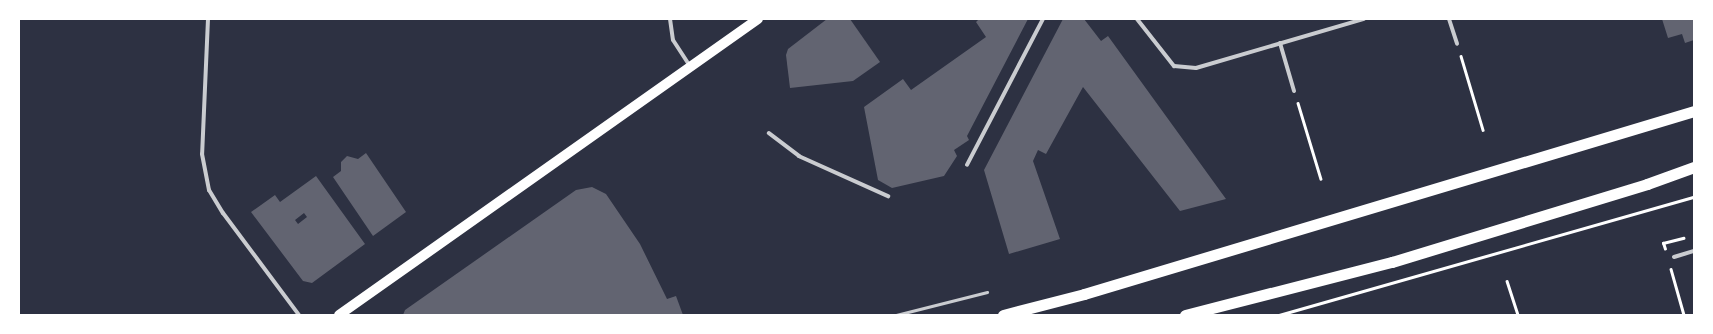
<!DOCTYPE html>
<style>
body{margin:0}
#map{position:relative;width:1713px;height:334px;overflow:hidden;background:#2d3142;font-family:Merriweather,serif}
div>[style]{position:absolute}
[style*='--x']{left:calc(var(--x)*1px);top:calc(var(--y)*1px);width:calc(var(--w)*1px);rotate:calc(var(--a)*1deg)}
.building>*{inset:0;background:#626471}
.path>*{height:2.5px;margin:-1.25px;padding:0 1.25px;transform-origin:1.25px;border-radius:1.25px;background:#fff}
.service>*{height:3px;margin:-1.5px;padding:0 1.5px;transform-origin:1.5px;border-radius:1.5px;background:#caccd0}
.pedestrian>*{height:3.5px;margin:-1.75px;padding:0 1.75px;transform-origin:1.75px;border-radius:1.75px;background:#caccd0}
.minor>*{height:4px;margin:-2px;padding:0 2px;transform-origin:2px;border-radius:2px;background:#caccd0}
.primary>*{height:10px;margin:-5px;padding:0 5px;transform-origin:5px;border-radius:5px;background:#fff}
.trunk>*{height:11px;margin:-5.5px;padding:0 5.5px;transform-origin:5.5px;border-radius:5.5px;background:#fff}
span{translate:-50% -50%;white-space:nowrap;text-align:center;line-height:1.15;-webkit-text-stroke:4px #fff;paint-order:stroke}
.frame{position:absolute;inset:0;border:20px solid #fff;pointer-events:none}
</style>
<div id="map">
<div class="building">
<i style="clip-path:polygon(827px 19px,850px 19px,880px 62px,853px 81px,790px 88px,786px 55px,788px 49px)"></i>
<i style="clip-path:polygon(979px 19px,1028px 19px,967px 136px,969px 140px,954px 150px,957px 156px,944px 176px,892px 188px,878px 180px,864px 107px,903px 79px,911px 90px,986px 37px,976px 22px)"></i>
<i style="clip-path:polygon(1063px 19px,1084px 19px,1101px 41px,1108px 36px,1226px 199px,1180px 211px,1083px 87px,1046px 154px,1038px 150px,1033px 161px,1060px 239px,1009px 254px,984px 170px)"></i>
<i style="clip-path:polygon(1662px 19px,1694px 19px,1694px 40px,1685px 43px,1682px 34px,1668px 38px)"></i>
<i style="clip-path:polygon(366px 153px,406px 212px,373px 236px,333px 177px,341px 171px,341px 162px,347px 156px,358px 159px)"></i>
<i style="clip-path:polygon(evenodd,316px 176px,365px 244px,312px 283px,303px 281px,251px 212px,275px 195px,280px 202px,316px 176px,304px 213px,307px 217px,298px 224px,295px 220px,304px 213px)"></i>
<i style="clip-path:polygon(592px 187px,606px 194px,640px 244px,667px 299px,676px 296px,683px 315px,403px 315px,405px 310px,576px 190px)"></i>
</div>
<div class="path">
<i style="--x:1461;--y:56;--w:77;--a:73.4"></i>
<i style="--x:1298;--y:103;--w:79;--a:73.2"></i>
<i style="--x:1665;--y:249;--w:6;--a:-108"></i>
<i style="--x:1663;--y:243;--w:21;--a:-14"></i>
<i style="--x:1671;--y:269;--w:48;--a:74.2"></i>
<i style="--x:1507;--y:281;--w:36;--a:72"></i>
<i style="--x:1279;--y:315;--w:431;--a:-15.9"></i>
</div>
<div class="service">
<i style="--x:896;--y:315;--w:94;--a:-14.2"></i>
</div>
<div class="pedestrian">
<i style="--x:769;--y:133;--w:38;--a:37"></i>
<i style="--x:799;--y:156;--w:98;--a:24.2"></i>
<i style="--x:967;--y:165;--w:165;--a:-62.5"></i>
</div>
<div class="minor">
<i style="--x:208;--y:19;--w:135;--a:92.5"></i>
<i style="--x:202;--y:154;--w:37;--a:79"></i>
<i style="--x:209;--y:190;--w:27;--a:59"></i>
<i style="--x:223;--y:213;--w:127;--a:53.3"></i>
<i style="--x:670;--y:19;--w:21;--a:82"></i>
<i style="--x:673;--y:40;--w:31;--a:57"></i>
<i style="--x:1137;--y:19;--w:60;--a:51.8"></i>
<i style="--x:1174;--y:66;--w:22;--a:5"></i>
<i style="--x:1196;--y:68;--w:175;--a:-16.3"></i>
<i style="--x:1449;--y:19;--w:26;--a:72"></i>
<i style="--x:1280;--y:43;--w:50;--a:73.7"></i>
<i style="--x:1674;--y:257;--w:21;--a:-17"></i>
</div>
<div class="primary">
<i style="--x:339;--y:315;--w:513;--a:-35.24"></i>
</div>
<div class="trunk">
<i style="--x:1003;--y:315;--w:84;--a:-14.5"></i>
<i style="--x:1084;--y:294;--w:637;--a:-16.7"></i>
<i style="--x:1185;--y:315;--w:214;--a:-14.4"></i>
<i style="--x:1392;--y:262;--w:267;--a:-17"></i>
<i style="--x:1647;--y:184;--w:50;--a:-19.9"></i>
</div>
<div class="frame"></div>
</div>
